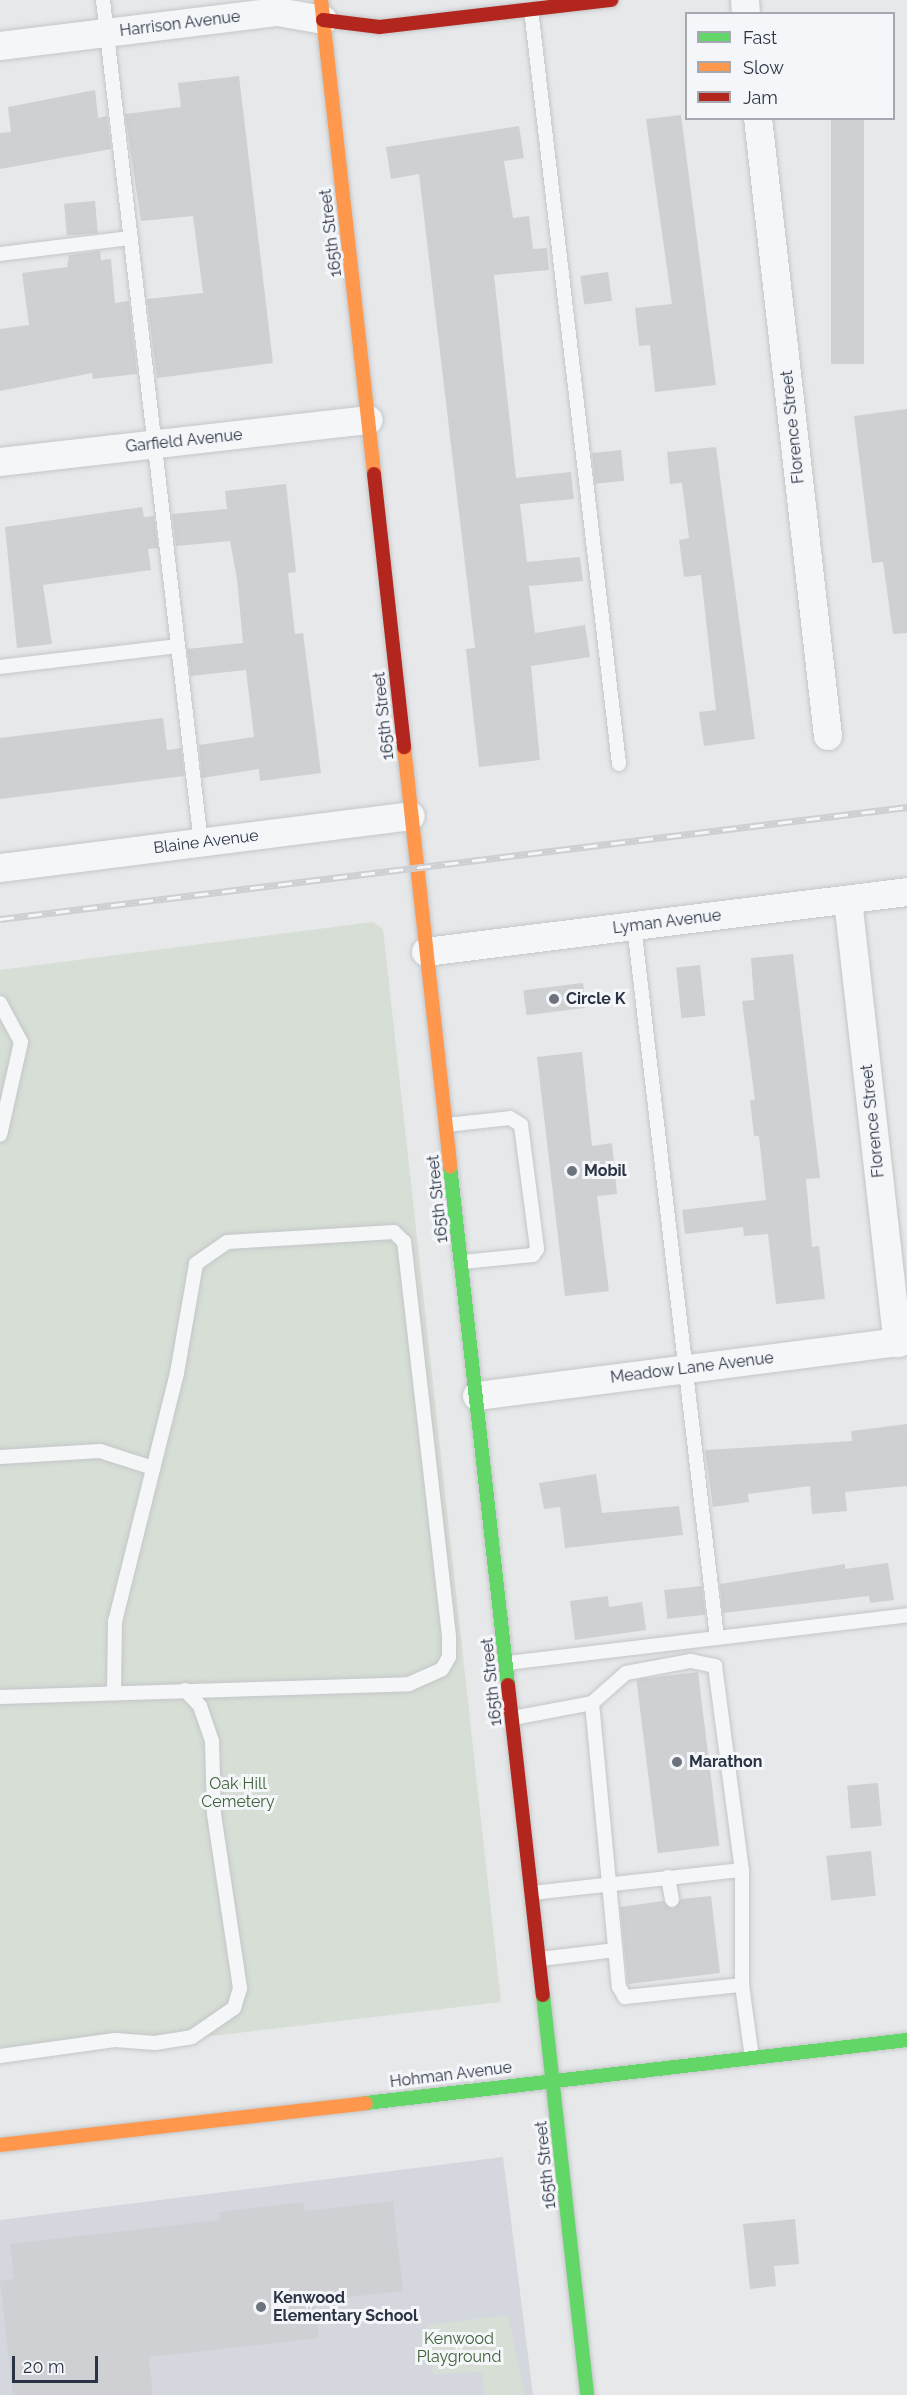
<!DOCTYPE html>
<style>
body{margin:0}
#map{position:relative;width:907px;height:2395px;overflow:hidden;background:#e6e8ea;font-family:Raleway,sans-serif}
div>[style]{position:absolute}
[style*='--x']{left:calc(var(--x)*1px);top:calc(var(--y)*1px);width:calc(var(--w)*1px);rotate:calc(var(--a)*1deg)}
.built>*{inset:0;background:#d4d7dd}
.green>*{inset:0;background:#d6ded6}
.building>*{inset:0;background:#ced0d3;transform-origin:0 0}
.roads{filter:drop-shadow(0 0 2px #c4c6c8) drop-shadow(0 0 2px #c4c6c8)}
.lane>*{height:14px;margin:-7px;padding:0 7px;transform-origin:7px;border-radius:7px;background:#f5f6f7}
.street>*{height:28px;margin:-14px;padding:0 14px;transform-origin:14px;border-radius:14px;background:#f5f6f7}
.fast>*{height:14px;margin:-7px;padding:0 7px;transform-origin:7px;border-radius:7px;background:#63d668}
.slow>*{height:14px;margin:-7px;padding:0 7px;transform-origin:7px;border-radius:7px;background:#ff974d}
.jam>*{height:14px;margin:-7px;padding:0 7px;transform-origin:7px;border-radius:7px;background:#b3261e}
.rail>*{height:7px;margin-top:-3.5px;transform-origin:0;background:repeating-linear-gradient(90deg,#f4f6f9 0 14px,#cecfd2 0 28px);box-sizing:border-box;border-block:2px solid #cecfd2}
.dots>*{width:16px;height:16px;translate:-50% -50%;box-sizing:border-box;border:3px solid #f4f6f9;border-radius:50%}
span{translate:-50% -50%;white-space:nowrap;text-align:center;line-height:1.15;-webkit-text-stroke:6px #f4f6f9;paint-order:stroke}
.street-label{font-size:16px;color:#2b3445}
.poi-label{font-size:16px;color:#2b3445;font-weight:700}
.left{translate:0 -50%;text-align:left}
.park-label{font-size:16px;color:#3f6138}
.legend{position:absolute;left:685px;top:12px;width:210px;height:108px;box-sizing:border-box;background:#f4f6f9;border:2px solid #a4a8b1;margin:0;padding:8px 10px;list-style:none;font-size:18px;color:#2b3445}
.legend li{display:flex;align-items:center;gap:12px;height:30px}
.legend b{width:30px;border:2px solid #a4a8b1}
.scale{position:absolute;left:12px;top:2356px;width:86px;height:27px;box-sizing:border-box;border:3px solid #2b3445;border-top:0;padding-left:8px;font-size:18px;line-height:21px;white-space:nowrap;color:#2b3445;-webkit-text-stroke:4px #f4f6f9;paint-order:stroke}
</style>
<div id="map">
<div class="built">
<i style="clip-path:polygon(503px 2157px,533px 2395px,0 2395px,0 2220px)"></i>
</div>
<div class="green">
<i style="clip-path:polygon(373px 922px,383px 929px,501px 2002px,0 2061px,0 970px)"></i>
<i style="clip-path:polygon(508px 2315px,525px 2395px,485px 2395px,482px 2372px,433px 2374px,427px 2325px)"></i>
</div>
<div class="building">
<i style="clip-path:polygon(239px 76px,273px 363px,157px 378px,147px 299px,203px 293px,193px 216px,141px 221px,125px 114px,181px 107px,178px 83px)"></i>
<i style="clip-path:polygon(95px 90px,98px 118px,107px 116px,111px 149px,0 169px,0 133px,11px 132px,8px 107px)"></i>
<i style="clip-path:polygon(681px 115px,716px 385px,655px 392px,650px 345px,639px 346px,635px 308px,672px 304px,646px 119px)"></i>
<i style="left:831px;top:118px;width:33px;height:246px"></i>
<i style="clip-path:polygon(519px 126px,524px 158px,504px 161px,513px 218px,529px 216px,533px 249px,547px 248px,549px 270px,494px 275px,516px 478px,571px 472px,574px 499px,520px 504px,527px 562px,580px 557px,583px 581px,529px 586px,535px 633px,585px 625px,590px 657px,531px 666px,540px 760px,479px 767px,466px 649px,475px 648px,419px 174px,391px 179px,386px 147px)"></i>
<i style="left:95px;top:201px;width:32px;height:31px;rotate:85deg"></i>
<i style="clip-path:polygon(100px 251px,101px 260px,111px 259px,115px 303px,129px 301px,137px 374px,93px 379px,92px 373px,0 391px,0 329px,29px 325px,22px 273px,67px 267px,69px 255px)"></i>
<i style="left:608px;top:272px;width:29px;height:28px;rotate:82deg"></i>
<i style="clip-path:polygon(907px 409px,907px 633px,893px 634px,883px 562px,872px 563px,854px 416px)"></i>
<i style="clip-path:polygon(716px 447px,755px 739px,704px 746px,699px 712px,716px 710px,701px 575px,684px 577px,679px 540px,689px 538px,682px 483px,670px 484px,667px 452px)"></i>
<i style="left:621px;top:450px;width:31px;height:29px;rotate:84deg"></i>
<i style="clip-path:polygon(286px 484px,296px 572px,288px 573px,295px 634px,303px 633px,321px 773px,260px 781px,259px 769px,202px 778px,199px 745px,254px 737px,246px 670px,191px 676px,187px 649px,243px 643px,237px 579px,230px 541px,176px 546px,172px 514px,227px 509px,225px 491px)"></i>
<i style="clip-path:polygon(142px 507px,144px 517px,154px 516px,158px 548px,148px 549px,151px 570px,43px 585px,52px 644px,17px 648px,5px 527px)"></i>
<i style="clip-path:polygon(163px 718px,167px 750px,181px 748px,184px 776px,0 799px,0 738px)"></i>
<i style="clip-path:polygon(793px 954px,820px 1178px,806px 1179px,812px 1247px,819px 1246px,825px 1299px,776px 1304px,768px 1234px,744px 1236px,743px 1227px,685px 1234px,682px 1210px,766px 1200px,759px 1136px,754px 1136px,750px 1100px,755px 1100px,742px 1001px,754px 1000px,751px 958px)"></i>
<i style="left:700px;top:965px;width:51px;height:24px;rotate:84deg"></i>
<i style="left:583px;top:983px;width:25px;height:60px;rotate:83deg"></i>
<i style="clip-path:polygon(582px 1052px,592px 1146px,612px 1143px,617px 1194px,597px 1196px,609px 1291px,565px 1296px,537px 1057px)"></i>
<i style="clip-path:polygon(907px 1424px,907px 1486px,845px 1492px,847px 1511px,812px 1514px,810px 1486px,748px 1494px,749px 1502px,713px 1507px,705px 1450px,852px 1441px,851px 1431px)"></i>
<i style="clip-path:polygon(596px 1474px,602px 1513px,679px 1506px,683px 1535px,565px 1548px,560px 1507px,544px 1509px,539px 1483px)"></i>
<i style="clip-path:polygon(888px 1563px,894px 1600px,870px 1603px,869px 1596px,723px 1613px,720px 1584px,845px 1564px,845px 1569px)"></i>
<i style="left:702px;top:1586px;width:29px;height:38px;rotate:84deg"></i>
<i style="clip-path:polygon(608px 1596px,609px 1607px,642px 1602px,646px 1630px,575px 1640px,570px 1601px)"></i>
<i style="left:698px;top:1672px;width:175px;height:62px;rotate:83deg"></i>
<i style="left:878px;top:1783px;width:43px;height:31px;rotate:85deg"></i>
<i style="left:871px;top:1851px;width:45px;height:45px;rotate:84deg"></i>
<i style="clip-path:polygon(711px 1896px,720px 1973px,628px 1984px,620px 1907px,663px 1901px,673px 1909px,681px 1899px)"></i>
<i style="clip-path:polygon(393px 2201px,403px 2291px,315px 2301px,319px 2338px,149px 2357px,153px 2395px,13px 2395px,0 2281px,14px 2279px,10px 2244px,220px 2220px,219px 2212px,304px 2202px,305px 2211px)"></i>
<i style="clip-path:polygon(795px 2219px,799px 2264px,774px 2266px,776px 2286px,750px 2289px,743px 2224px)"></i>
</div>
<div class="roads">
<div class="lane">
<i style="--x:103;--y:0;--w:849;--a:83.37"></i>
<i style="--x:531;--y:9;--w:760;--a:83.35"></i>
<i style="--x:0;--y:254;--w:132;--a:-7"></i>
<i style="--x:0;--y:667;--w:179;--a:-6.7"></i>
<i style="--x:634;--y:926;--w:717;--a:83.35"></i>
<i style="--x:0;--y:1003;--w:44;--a:61.7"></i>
<i style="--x:21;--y:1042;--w:95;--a:102.7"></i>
<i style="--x:446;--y:1125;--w:64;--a:-6.2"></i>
<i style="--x:510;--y:1118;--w:13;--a:32"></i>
<i style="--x:521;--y:1125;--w:125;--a:82.6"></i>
<i style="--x:537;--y:1249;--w:7;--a:124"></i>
<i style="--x:533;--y:1255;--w:71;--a:174.4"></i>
<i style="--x:0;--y:1457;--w:100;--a:-3.4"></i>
<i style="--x:100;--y:1451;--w:56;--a:17.8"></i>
<i style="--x:507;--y:1663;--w:403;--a:-6.8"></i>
<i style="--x:0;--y:1697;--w:409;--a:-1.8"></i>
<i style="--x:409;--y:1684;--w:36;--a:-24"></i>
<i style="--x:442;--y:1669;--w:14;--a:-60"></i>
<i style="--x:449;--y:1657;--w:21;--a:-90"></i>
<i style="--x:449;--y:1636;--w:397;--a:-96.5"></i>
<i style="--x:404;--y:1242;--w:14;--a:-135"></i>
<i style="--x:394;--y:1232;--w:167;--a:176.6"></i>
<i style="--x:227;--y:1242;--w:38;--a:145"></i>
<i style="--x:196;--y:1264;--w:111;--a:99.9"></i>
<i style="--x:177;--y:1373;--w:256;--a:104"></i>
<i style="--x:115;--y:1621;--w:72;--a:90.8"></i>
<i style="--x:592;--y:1703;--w:45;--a:-41.4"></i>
<i style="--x:626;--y:1673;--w:66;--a:-10.5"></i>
<i style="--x:691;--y:1661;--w:25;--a:12"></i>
<i style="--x:715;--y:1666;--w:206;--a:82.5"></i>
<i style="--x:742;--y:1870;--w:115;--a:90"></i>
<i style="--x:742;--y:1985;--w:74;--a:82.2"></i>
<i style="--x:513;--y:1718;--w:80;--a:-10.8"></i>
<i style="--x:592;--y:1703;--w:285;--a:84.6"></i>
<i style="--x:619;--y:1987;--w:12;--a:59"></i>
<i style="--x:625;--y:1997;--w:118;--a:-5.9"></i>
<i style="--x:668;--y:1877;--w:23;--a:80"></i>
<i style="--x:532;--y:1893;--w:211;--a:-6.3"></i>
<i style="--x:540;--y:1959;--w:76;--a:-6.8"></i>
<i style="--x:0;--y:2056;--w:116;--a:-7.9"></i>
<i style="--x:115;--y:2040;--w:40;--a:4.3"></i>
<i style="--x:155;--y:2043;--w:37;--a:-9"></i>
<i style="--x:192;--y:2037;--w:51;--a:-34.6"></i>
<i style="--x:234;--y:2008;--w:21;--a:-73"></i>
<i style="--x:240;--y:1988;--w:177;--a:-98.5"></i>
<i style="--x:214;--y:1813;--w:72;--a:-91.6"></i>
<i style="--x:212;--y:1741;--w:37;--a:-109"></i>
<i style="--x:200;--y:1706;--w:22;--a:-133"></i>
</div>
<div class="street">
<i style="--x:745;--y:0;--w:14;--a:86"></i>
<i style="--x:0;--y:46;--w:280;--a:-7"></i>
<i style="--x:278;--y:12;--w:46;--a:10.1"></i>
<i style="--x:758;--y:118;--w:622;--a:83.54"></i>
<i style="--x:0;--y:462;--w:371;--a:-6.5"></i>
<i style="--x:0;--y:868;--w:414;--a:-7.2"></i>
<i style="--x:848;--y:900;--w:446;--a:83.6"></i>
<i style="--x:426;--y:952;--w:485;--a:-7.1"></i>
<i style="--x:477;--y:1396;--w:434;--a:-7.3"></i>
</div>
<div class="fast">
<i style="--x:450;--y:1166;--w:522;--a:83.62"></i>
<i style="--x:543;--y:1995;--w:402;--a:83.7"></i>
<i style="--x:366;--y:2103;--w:545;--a:-6.64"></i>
</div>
<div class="slow">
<i style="--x:321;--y:0;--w:477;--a:83.6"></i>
<i style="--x:404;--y:747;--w:422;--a:83.7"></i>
<i style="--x:0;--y:2145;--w:368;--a:-6.5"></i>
</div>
<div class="jam">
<i style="--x:323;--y:20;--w:57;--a:7"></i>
<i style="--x:380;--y:27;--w:233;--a:-6.7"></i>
<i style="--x:374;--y:474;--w:275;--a:83.7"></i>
<i style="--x:508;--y:1685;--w:312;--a:83.6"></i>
</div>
</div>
<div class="rail">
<i style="--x:0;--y:919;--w:914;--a:-7.04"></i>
</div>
<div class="dots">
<i style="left:554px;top:999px;background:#6c737f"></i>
<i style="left:572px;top:1171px;background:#6c737f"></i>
<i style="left:677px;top:1762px;background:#6c737f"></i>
<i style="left:261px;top:2307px;background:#6c737f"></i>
</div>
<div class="street-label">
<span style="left:180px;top:24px;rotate:-7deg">Harrison Avenue</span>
<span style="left:331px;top:233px;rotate:-97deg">165th Street</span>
<span style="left:793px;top:427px;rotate:-96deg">Florence Street</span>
<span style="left:184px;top:441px;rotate:-6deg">Garfield Avenue</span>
<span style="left:384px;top:716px;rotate:-96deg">165th Street</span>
<span style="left:206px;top:842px;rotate:-7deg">Blaine Avenue</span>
<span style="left:667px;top:922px;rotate:-7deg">Lyman Avenue</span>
<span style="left:873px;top:1121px;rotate:-96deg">Florence Street</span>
<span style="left:438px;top:1199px;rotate:-96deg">165th Street</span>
<span style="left:692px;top:1368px;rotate:-7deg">Meadow Lane Avenue</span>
<span style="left:492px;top:1682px;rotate:-96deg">165th Street</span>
<span style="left:451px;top:2075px;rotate:-7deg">Hohman Avenue</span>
<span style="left:546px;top:2165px;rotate:-96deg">165th Street</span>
</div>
<div class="poi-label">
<span class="left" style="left:566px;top:999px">Circle K</span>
<span class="left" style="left:584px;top:1171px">Mobil</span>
<span class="left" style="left:689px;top:1762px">Marathon</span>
<span class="left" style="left:273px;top:2307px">Kenwood<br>Elementary School</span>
</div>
<div class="park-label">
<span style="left:238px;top:1793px">Oak Hill<br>Cemetery</span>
<span style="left:459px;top:2348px">Kenwood<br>Playground</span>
</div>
<ul class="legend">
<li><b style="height:8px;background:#63d668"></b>Fast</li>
<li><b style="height:8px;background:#ff974d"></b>Slow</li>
<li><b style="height:8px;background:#b3261e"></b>Jam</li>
</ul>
<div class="scale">20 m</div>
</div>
